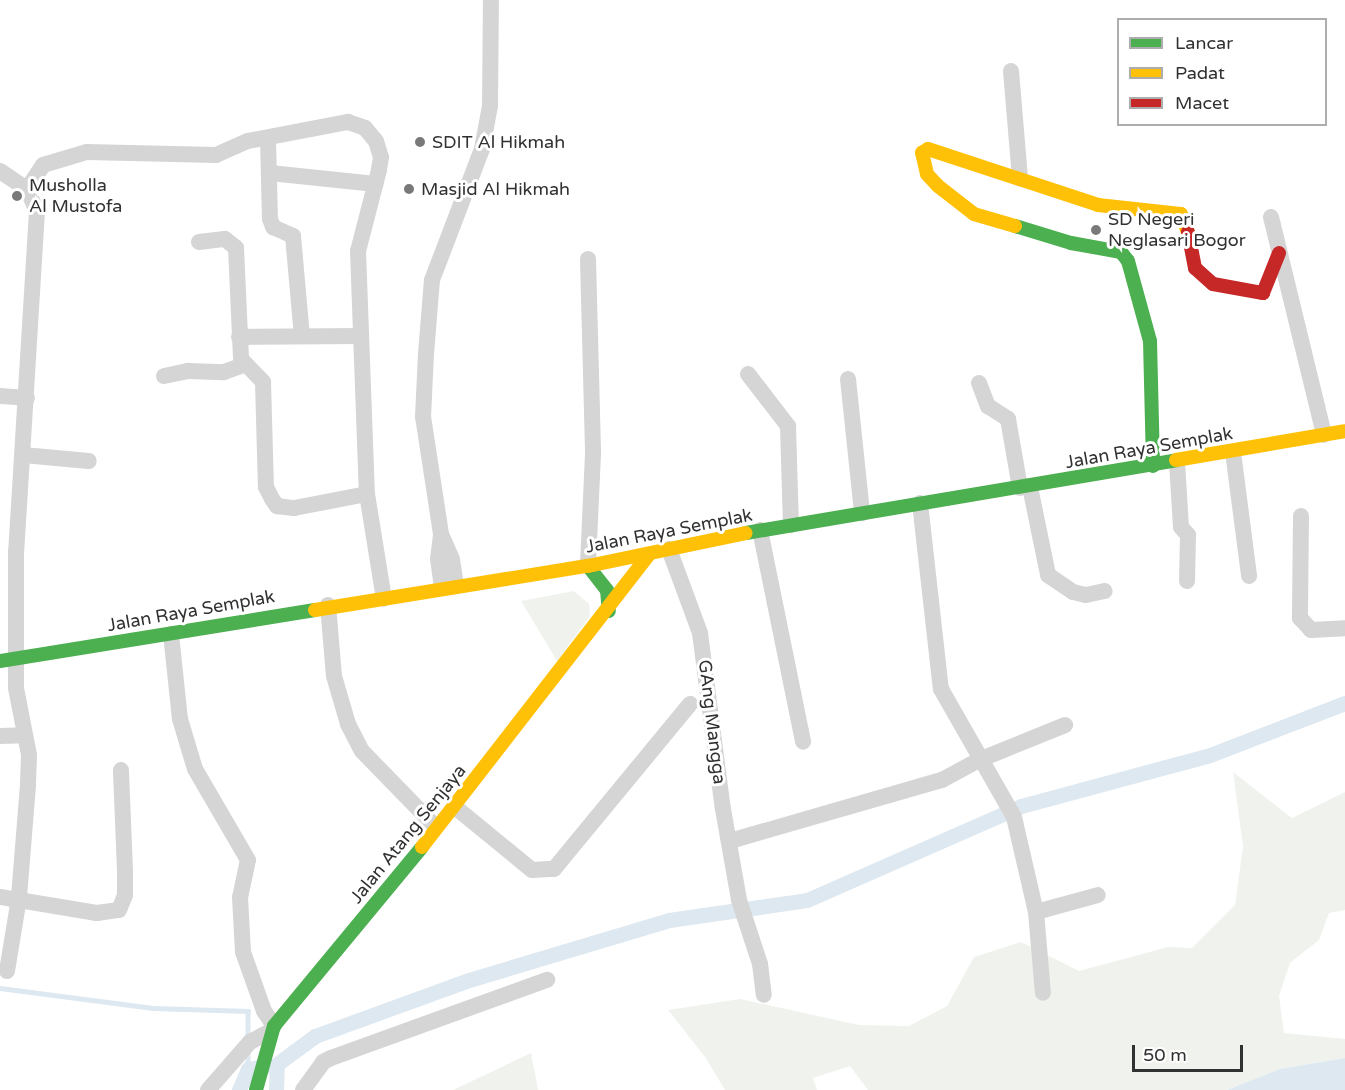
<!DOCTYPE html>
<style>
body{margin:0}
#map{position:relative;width:1345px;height:1090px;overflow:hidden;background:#fff;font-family:"Varela Round",sans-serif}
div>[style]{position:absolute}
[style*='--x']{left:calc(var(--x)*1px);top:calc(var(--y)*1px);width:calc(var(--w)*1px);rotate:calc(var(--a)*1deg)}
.green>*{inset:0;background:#f0f3ed}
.water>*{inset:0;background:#dde8f0}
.stream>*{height:4.5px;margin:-2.25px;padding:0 2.25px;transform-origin:2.25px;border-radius:2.25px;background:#dde8f0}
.canal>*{height:15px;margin:-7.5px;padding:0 7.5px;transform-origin:7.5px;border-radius:7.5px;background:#dde8f0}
.street>*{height:16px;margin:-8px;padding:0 8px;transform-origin:8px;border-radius:8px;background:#d5d5d5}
.fast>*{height:14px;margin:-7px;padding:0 7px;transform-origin:7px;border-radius:7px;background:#4caf50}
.slow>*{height:14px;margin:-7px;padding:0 7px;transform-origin:7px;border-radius:7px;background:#ffc107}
.jam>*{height:14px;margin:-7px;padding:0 7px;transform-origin:7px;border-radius:7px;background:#c62828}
.dots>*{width:16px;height:16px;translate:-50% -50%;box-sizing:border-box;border:3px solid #fff;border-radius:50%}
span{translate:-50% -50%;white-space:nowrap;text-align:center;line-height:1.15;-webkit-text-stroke:6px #fff;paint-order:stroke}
.poi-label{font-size:18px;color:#313131}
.left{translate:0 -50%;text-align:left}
.street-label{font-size:18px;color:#313131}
.legend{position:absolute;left:1117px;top:18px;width:210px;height:108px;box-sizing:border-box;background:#fff;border:2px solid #adadad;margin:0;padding:8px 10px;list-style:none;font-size:18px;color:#313131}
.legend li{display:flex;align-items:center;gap:12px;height:30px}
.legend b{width:30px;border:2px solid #adadad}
.scale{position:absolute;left:1132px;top:1045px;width:111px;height:27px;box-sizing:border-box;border:3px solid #313131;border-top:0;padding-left:8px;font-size:18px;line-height:21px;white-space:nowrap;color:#313131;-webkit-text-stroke:4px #fff;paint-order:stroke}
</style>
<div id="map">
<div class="green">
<i style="clip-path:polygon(574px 591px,589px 604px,590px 616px,557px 661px,521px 601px)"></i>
<i style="clip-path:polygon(1233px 772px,1292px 818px,1345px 792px,1345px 910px,1329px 913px,1319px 940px,1290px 963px,1279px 996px,1284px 1033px,1345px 1039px,1345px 1058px,1280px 1069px,1227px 1090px,868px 1090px,850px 1066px,813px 1078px,817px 1090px,725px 1090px,705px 1057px,668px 1010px,740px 999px,859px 1025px,909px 1026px,947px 1006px,974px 957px,1021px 942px,1079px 971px,1168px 947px,1192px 948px,1235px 905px,1243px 846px)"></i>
<i style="clip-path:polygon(531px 1053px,538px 1090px,453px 1090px)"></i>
</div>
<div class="water">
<i style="clip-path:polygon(1345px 1058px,1345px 1090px,1227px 1090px,1280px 1069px)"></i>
</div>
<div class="stream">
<i style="--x:0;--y:988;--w:154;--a:7.4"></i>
<i style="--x:153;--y:1008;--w:95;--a:1.8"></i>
<i style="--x:248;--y:1011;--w:28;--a:90"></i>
<i style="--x:248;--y:1050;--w:19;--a:90"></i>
</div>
<div class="canal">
<i style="--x:239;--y:1090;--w:23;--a:-67"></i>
<i style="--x:248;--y:1069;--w:20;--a:-11"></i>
<i style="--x:276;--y:1090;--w:26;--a:-88"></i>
<i style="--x:277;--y:1064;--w:47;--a:-36.4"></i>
<i style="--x:315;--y:1036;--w:164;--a:-20"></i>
<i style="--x:469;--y:980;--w:209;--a:-16.7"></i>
<i style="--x:669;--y:920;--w:139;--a:-8.2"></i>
<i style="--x:807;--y:900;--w:234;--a:-23.7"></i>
<i style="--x:1021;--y:806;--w:196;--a:-15.1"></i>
<i style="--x:1210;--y:755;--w:145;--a:-21.1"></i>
</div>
<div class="street">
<i style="--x:1011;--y:71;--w:108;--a:85.2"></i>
<i style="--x:268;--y:139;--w:80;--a:88.6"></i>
<i style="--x:270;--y:219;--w:9;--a:69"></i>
<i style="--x:273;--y:227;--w:22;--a:24"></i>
<i style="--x:293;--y:236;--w:100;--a:84.9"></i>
<i style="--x:0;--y:171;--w:32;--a:34"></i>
<i style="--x:27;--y:189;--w:24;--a:66"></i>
<i style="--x:37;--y:211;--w:341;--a:93.5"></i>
<i style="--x:16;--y:551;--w:137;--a:90"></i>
<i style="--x:16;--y:688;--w:68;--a:79"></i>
<i style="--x:29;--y:755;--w:30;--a:92"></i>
<i style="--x:28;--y:785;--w:113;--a:94.6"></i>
<i style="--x:19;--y:898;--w:74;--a:99.3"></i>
<i style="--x:270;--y:173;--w:106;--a:6"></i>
<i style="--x:27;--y:189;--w:29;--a:-56"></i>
<i style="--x:43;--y:165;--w:46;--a:-16.5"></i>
<i style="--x:87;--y:152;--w:129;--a:1.3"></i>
<i style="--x:216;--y:155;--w:35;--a:-24"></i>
<i style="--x:248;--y:141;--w:102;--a:-10.8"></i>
<i style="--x:348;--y:122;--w:18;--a:19"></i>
<i style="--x:365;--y:128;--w:17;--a:50"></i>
<i style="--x:376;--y:141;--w:17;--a:73"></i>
<i style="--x:381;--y:157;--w:13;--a:99"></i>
<i style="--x:379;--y:170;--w:84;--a:104.5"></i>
<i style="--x:358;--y:251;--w:243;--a:87.9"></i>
<i style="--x:367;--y:494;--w:106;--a:80.8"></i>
<i style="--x:1271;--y:217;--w:224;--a:76.3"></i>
<i style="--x:199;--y:242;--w:26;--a:-7"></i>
<i style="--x:225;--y:239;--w:14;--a:39"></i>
<i style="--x:236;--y:248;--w:111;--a:87.4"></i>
<i style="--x:241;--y:359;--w:32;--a:46"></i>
<i style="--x:263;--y:382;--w:105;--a:88.4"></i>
<i style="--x:266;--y:487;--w:13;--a:63"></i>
<i style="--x:272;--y:499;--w:9;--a:54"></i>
<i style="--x:277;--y:506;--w:17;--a:7"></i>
<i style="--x:294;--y:508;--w:74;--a:-10.9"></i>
<i style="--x:588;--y:259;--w:195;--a:88.5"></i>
<i style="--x:593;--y:454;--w:112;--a:92.6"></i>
<i style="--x:239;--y:337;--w:121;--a:-0.5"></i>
<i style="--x:748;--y:374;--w:66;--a:52.4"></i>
<i style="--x:788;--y:426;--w:99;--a:88.3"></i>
<i style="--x:164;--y:376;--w:25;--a:-12"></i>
<i style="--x:188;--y:371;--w:36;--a:2"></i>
<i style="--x:224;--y:372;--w:20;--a:-20"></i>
<i style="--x:848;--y:379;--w:135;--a:84"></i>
<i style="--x:979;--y:383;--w:25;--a:69"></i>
<i style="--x:988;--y:406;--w:24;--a:33"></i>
<i style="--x:1008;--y:419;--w:70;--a:80.1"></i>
<i style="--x:0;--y:396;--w:27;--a:4"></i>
<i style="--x:1233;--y:452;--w:125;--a:82.6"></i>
<i style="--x:23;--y:455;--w:66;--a:5.2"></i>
<i style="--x:1177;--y:462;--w:65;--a:86.5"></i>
<i style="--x:1181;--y:527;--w:11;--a:49"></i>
<i style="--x:1188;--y:535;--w:46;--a:91.2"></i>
<i style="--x:1030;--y:487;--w:90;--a:78.4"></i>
<i style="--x:1048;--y:575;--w:30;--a:34"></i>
<i style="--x:1073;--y:592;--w:13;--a:13"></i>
<i style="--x:1086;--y:595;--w:19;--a:-12"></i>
<i style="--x:920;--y:503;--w:187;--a:83.6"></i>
<i style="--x:941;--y:689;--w:147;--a:60.3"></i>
<i style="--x:1014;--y:817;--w:98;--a:77"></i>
<i style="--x:1036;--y:912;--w:81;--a:85.1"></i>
<i style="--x:1301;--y:516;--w:102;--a:90.6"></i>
<i style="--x:1300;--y:618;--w:16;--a:47"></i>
<i style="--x:1311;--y:630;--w:34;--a:-3"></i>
<i style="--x:760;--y:530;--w:216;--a:78.5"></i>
<i style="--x:441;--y:535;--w:24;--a:97"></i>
<i style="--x:438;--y:559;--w:28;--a:82"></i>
<i style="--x:669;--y:549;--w:90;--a:69.7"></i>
<i style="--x:700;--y:633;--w:177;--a:82.6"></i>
<i style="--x:723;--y:809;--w:92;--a:80"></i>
<i style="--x:739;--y:900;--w:67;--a:71.8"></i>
<i style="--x:760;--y:964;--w:31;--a:83"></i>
<i style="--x:456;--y:585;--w:26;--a:-99"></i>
<i style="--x:452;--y:559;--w:27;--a:-114"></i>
<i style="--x:441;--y:534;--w:118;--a:-98.7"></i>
<i style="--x:423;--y:417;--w:63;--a:-87.3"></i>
<i style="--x:426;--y:354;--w:74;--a:-85.4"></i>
<i style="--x:432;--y:280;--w:140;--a:-69.1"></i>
<i style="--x:482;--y:149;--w:44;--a:-79.5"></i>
<i style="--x:490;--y:106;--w:106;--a:-89.5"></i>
<i style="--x:328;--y:605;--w:71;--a:85.2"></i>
<i style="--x:334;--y:676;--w:50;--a:73.7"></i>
<i style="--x:348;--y:724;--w:30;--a:63"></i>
<i style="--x:362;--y:751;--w:106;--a:45.8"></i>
<i style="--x:171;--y:634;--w:85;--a:84"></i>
<i style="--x:180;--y:719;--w:52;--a:73.3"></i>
<i style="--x:195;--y:769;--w:105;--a:59.8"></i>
<i style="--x:248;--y:860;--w:38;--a:102"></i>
<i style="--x:240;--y:897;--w:55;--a:86.9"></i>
<i style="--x:243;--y:952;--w:63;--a:70.4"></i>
<i style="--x:264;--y:1011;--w:18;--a:56"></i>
<i style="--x:0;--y:736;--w:24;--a:-2"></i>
<i style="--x:455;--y:807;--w:99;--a:39.3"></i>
<i style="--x:532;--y:870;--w:22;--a:-3"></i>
<i style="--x:554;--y:869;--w:214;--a:-50.5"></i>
<i style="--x:730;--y:841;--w:221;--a:-16.1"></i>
<i style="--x:942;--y:780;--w:42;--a:-28.4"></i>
<i style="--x:979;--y:760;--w:93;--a:-22.1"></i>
<i style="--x:0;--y:897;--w:98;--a:9.4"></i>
<i style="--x:97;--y:913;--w:22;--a:-8"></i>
<i style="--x:119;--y:910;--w:16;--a:-68"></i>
<i style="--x:125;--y:895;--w:24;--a:-90"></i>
<i style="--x:125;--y:871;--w:101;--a:-92.3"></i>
<i style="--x:1036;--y:912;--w:64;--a:-15.3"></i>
<i style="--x:208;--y:1090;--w:64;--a:-48.8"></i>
<i style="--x:250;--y:1042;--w:24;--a:-28"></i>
<i style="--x:303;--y:1090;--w:34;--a:-54"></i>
<i style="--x:323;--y:1062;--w:9;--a:-27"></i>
<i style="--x:331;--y:1058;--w:230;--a:-19.9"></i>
</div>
<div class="fast">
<i style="--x:1015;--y:226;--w:59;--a:16.9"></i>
<i style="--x:1071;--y:243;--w:51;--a:10.2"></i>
<i style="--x:1121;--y:252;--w:11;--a:52"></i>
<i style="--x:1128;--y:261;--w:83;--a:74.6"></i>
<i style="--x:1150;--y:341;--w:125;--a:88.6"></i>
<i style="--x:746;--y:533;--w:436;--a:-9.6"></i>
<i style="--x:588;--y:566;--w:31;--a:52"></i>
<i style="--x:607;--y:590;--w:21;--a:85"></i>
<i style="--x:0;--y:661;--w:319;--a:-9.2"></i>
<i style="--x:256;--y:1090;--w:66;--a:-74.3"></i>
<i style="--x:274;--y:1026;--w:232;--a:-50.4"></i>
</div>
<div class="slow">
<i style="--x:1015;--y:226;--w:43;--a:-163.7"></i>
<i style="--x:974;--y:214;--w:46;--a:-142.1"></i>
<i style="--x:938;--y:186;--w:16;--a:-133"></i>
<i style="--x:927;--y:174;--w:22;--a:-103"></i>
<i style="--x:922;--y:153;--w:7;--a:-34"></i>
<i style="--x:928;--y:149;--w:179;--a:18.2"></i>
<i style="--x:1098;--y:205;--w:83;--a:6.2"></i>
<i style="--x:1181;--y:214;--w:19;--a:69"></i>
<i style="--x:1176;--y:460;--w:171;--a:-9.7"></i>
<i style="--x:315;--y:610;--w:277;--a:-9.2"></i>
<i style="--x:588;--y:566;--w:161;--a:-11.8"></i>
<i style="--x:422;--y:847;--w:371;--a:-52.2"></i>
</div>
<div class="jam">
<i style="--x:1188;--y:232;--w:37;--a:79"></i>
<i style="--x:1195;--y:268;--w:24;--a:42"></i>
<i style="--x:1213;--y:284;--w:51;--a:10.2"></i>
<i style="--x:1263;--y:293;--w:43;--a:-68.2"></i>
</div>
<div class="dots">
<i style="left:420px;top:142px;background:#797979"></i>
<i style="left:409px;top:189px;background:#797979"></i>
<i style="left:17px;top:196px;background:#797979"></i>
<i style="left:1096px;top:230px;background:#797979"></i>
</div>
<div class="poi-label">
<span class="left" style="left:432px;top:142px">SDIT Al Hikmah</span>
<span class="left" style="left:29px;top:196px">Musholla<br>Al Mustofa</span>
<span class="left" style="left:421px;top:189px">Masjid Al Hikmah</span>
<span class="left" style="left:1108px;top:230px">SD Negeri<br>Neglasari Bogor</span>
</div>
<div class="street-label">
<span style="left:1149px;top:448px;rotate:-10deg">Jalan Raya Semplak</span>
<span style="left:669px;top:531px;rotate:-11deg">Jalan Raya Semplak</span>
<span style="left:191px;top:611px;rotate:-10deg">Jalan Raya Semplak</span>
<span style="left:712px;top:722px;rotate:83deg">GAng Mangga</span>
<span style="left:408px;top:834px;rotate:-51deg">Jalan Atang Senjaya</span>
</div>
<ul class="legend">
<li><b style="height:8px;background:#4caf50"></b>Lancar</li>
<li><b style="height:8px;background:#ffc107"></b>Padat</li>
<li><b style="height:8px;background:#c62828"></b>Macet</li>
</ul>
<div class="scale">50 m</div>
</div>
